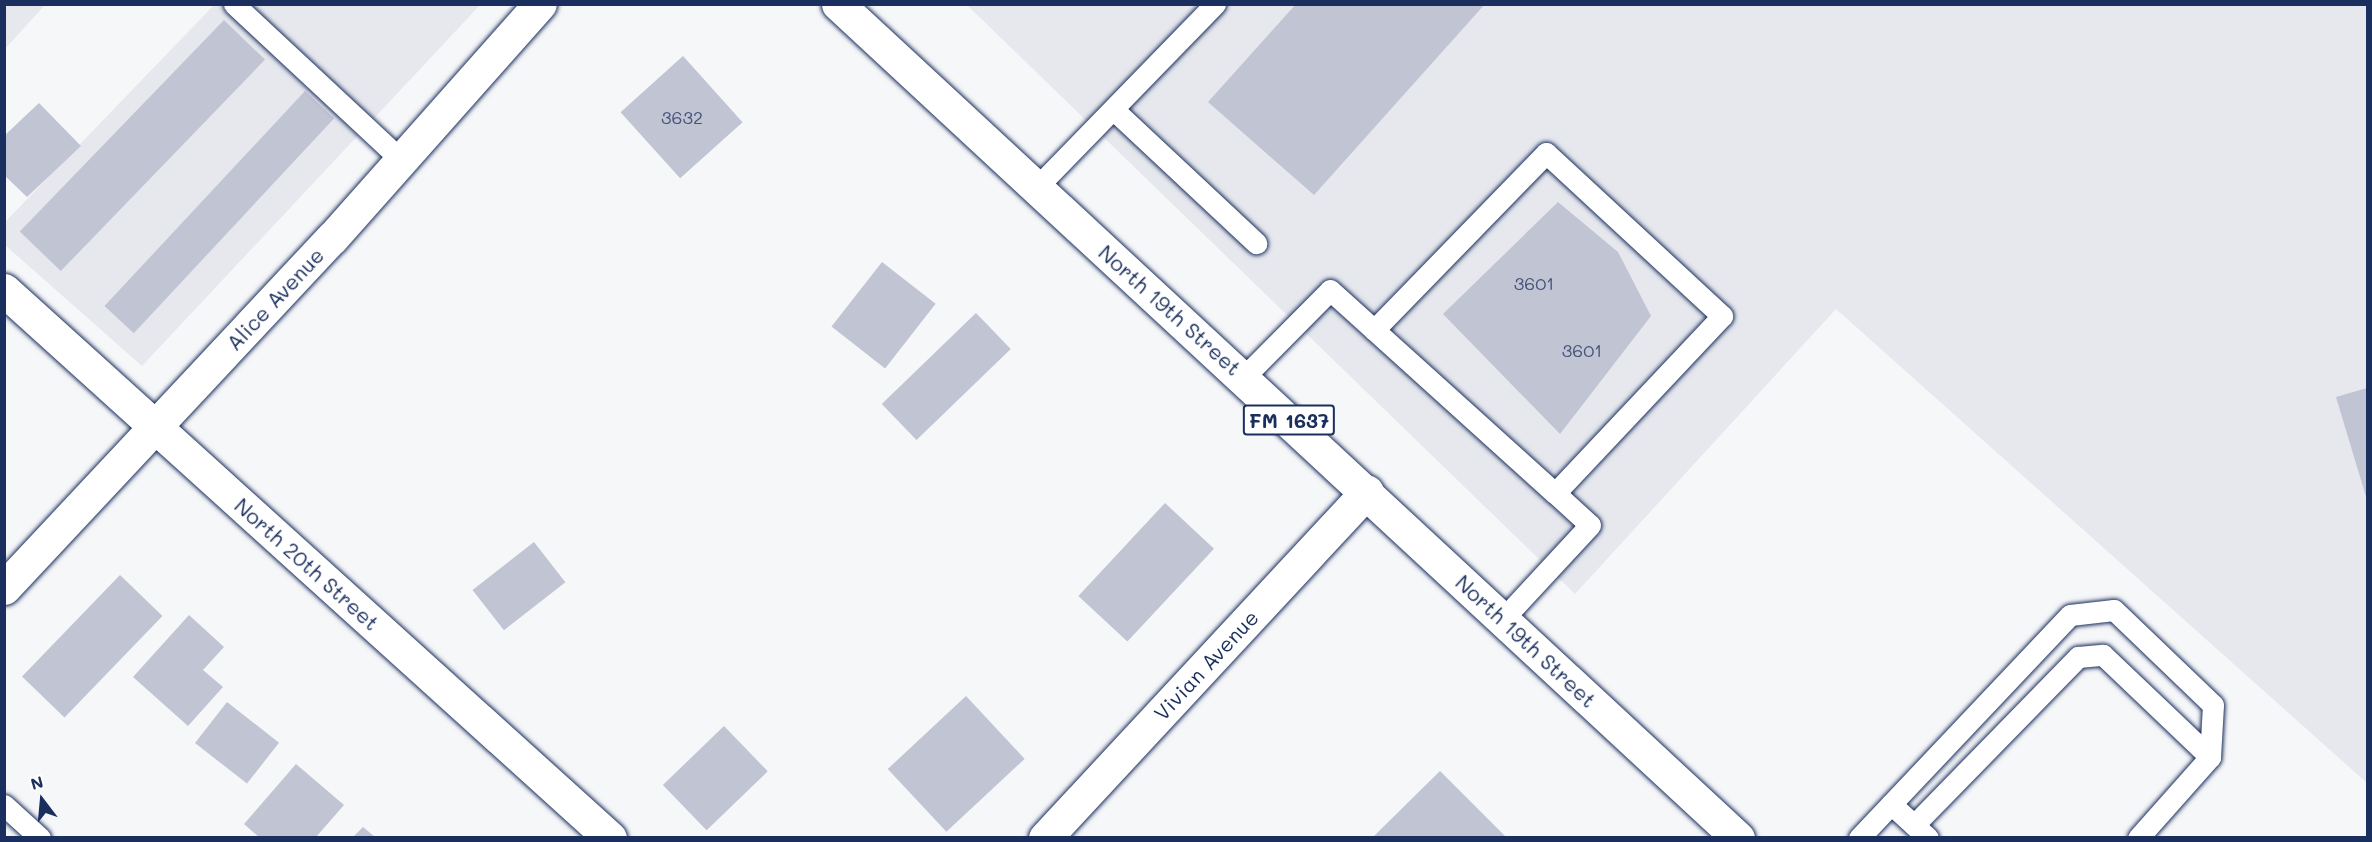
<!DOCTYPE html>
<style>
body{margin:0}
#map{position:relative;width:2372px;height:842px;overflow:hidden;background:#f6f7f9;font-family:Mali,sans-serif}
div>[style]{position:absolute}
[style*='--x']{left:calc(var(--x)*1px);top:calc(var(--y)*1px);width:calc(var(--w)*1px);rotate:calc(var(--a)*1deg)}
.built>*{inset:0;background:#e6e8ee}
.building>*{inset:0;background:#c0c4d3;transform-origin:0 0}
.roads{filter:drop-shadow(0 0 2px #1b2f5e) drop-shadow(0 0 2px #1b2f5e)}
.service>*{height:21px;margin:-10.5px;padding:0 10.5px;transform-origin:10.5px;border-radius:10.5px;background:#fff}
.minor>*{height:33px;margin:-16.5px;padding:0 16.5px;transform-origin:16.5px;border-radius:16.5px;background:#fff}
.primary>*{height:33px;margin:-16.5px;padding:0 16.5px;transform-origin:16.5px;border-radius:16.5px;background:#fff}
span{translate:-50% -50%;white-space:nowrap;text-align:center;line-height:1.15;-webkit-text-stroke:5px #fff;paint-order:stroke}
.number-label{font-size:18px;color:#44547b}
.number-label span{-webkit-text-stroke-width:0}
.shield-label span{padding:2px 4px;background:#fff;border:2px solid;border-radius:4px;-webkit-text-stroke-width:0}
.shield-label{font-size:20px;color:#1b2f5e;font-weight:700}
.street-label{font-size:21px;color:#1b2f5e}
.frame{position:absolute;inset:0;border:6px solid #1b2f5e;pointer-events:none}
.north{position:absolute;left:12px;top:770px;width:60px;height:60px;-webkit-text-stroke:4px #fff;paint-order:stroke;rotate:344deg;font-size:16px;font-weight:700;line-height:24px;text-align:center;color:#1b2f5e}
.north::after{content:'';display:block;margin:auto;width:21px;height:27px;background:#1b2f5e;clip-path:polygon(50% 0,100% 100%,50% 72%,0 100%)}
</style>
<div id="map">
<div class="built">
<i style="clip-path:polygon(5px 4px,45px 5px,5px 49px,4px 5px)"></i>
<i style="clip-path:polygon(214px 5px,480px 5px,142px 366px,5px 245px,5px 222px)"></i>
<i style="clip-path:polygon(967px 5px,2367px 5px,2367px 783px,1836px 309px,1575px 594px)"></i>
</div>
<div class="building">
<i style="clip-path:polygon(1296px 4px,1485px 4px,1314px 195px,1208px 102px)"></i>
<i style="left:224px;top:20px;width:57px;height:294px;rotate:44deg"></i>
<i style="left:683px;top:56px;width:89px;height:84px;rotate:48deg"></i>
<i style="left:305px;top:91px;width:40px;height:294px;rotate:43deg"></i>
<i style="clip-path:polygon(39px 103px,81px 146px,27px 197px,4px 175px,4px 136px)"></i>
<i style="clip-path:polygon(1558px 202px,1618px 252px,1651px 316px,1560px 434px,1443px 314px)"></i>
<i style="left:882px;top:262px;width:68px;height:82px;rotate:38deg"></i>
<i style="left:976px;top:313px;width:50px;height:131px;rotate:46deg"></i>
<i style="clip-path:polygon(2367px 388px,2367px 500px,2336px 397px)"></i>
<i style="left:1165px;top:503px;width:67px;height:127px;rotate:43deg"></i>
<i style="left:534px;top:542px;width:51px;height:78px;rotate:52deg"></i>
<i style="left:120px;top:575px;width:59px;height:141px;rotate:44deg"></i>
<i style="clip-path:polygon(189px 615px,224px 647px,203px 670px,223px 687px,188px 726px,133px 677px)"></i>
<i style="left:966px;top:696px;width:86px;height:107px;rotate:47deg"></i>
<i style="left:227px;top:702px;width:66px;height:52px;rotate:38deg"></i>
<i style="left:724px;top:726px;width:63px;height:85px;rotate:46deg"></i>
<i style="clip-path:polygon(296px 764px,344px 805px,316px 837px,259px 837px,244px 824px)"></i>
<i style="clip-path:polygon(1440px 771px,1506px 837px,1373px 837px)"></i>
<i style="clip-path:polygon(363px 827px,375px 837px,353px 837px)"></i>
</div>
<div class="roads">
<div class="service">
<i style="--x:234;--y:4;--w:229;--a:43"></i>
<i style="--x:1114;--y:110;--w:195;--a:43.1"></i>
<i style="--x:1036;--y:188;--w:257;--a:-45.8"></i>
<i style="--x:1374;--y:330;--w:247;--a:-45.8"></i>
<i style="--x:1546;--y:153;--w:240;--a:42.8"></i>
<i style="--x:1722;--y:316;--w:243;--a:133.3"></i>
<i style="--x:1244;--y:377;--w:122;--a:-45.3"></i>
<i style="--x:1330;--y:290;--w:303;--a:42.1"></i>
<i style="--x:1555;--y:493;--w:47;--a:42.4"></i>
<i style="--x:1590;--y:525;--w:128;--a:132.8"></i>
<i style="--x:1891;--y:804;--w:50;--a:42.6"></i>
<i style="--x:4;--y:805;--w:49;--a:42.5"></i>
<i style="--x:1914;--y:825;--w:235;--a:-45.7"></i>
<i style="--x:2078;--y:657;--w:25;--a:-5"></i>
<i style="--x:2103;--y:655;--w:148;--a:43.6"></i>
<i style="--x:1859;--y:838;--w:307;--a:-46.6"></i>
<i style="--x:2070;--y:615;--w:44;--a:-6.5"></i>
<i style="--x:2114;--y:610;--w:137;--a:43.8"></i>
<i style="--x:2213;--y:705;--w:52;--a:93.3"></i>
<i style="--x:2210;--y:757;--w:108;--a:131.6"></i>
</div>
<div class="minor">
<i style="--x:4;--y:290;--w:817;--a:42.12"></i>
<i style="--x:4;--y:588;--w:480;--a:-46.9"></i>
<i style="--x:332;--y:238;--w:313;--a:-48.4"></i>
<i style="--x:1045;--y:838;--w:473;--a:-47.1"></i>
</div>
<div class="primary">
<i style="--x:838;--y:4;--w:1227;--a:42.82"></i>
</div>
</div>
<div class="number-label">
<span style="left:682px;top:117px">3632</span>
<span style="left:1534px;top:283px">3601</span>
<span style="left:1582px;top:350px">3601</span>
</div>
<div class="shield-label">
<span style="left:1289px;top:420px">FM 1637</span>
</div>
<div class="street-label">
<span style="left:275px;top:299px;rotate:-47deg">Alice Avenue</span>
<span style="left:1170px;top:310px;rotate:42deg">North 19th Street</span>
<span style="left:307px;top:564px;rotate:42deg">North 20th Street</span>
<span style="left:1526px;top:641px;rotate:43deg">North 19th Street</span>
<span style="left:1206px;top:665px;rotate:-47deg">Vivian Avenue</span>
</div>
<div class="frame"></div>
<div class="north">N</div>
</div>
